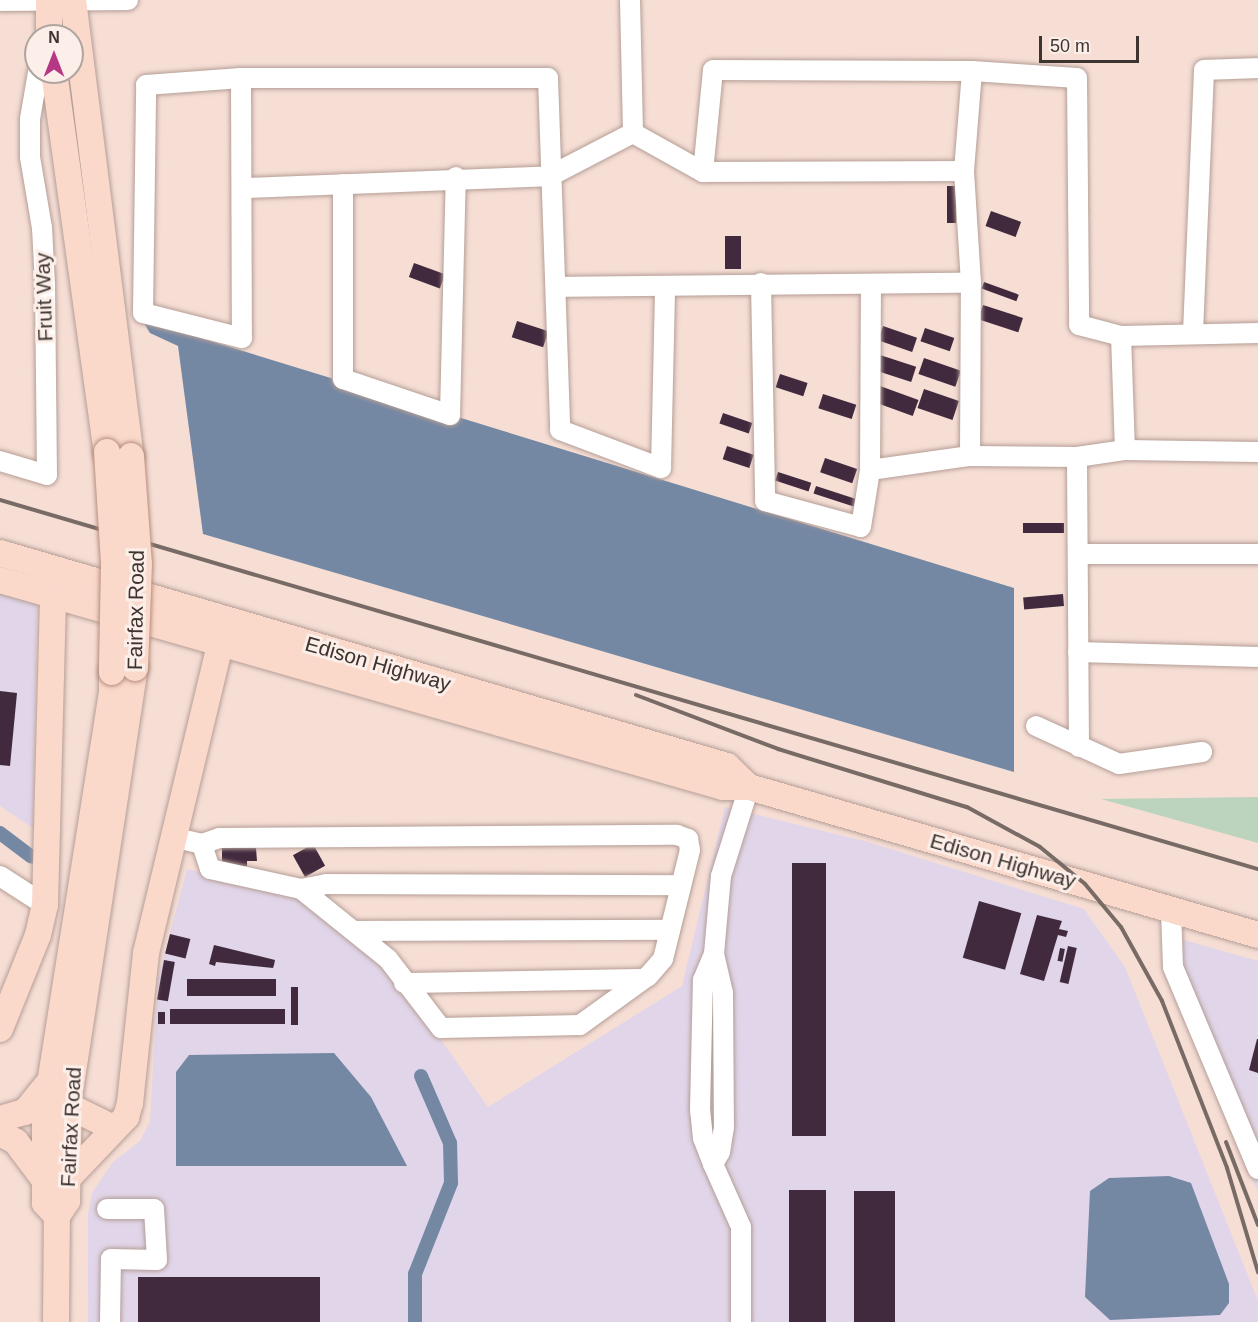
<!DOCTYPE html>
<style>
body{margin:0}
#map{position:relative;width:1258px;height:1322px;overflow:hidden;background:#f6ded5;font-family:Arial,sans-serif}
div>[style]{position:absolute}
[style*='--x']{left:calc(var(--x)*1px);top:calc(var(--y)*1px);width:calc(var(--w)*1px);rotate:calc(var(--a)*1deg)}
.industrial>*{inset:0;background:#e1d5e9}
.green>*{inset:0;background:#bcd3be}
.water>*{inset:0;background:#7488a4}
.canal>*{height:14px;margin:-7px;padding:0 7px;transform-origin:7px;border-radius:7px;background:#7488a4}
.building>*{inset:0;background:#422a3e;transform-origin:0 0}
.roads{filter:drop-shadow(0 0 2px #b49e96) drop-shadow(0 0 2px #b49e96)}
.minor>*{height:20px;margin:-10px;padding:0 10px;transform-origin:10px;border-radius:10px;background:#fff}
.major>*{height:26px;margin:-13px;padding:0 13px;transform-origin:13px;border-radius:13px;background:#fad8ca}
.rail>*{height:4px;margin:-2px;padding:0 2px;transform-origin:2px;border-radius:2px;background:#786a64}
.bridges{filter:drop-shadow(0 0 2px #b68e7d) drop-shadow(0 0 2px #b68e7d)}
.major-bridge>*{height:26px;margin:-13px;padding:0 13px;transform-origin:13px;border-radius:13px;background:#fad8ca}
span{translate:-50% -50%;white-space:nowrap;text-align:center;line-height:1.15;-webkit-text-stroke:6px #fceee8;paint-order:stroke}
.street-label{font-size:21px;color:#3d3430}
.north{position:absolute;left:24px;top:24px;width:60px;height:60px;box-sizing:border-box;background:#fceee8;border:2px solid #b0a49e;border-radius:50%;rotate:0deg;font-size:16px;font-weight:700;line-height:24px;text-align:center;color:#3d3430}
.north::after{content:'';display:block;margin:auto;width:21px;height:27px;background:#b53785;clip-path:polygon(50% 0,100% 100%,50% 72%,0 100%)}
.scale{position:absolute;left:1039px;top:36px;width:100px;height:27px;box-sizing:border-box;border:3px solid #3d3430;border-top:0;padding-left:8px;font-size:18px;line-height:21px;white-space:nowrap;color:#3d3430;-webkit-text-stroke:4px #fceee8;paint-order:stroke}
</style>
<div id="map">
<div class="industrial">
<i style="clip-path:polygon(0 591px,37px 601px,33px 828px,0 806px)"></i>
<i style="clip-path:polygon(725px 807px,868px 842px,1084px 909px,1125px 967px,1258px 1301px,1258px 1322px,88px 1322px,88px 1214px,92px 1193px,113px 1162px,140px 1141px,150px 1121px,158px 979px,187px 869px,305px 896px,386px 961px,488px 1107px,682px 986px)"></i>
<i style="clip-path:polygon(1184px 940px,1258px 961px,1258px 1192px,1226px 1118px,1179px 958px)"></i>
</div>
<div class="green">
<i style="clip-path:polygon(1258px 797px,1258px 843px,1101px 799px)"></i>
</div>
<div class="water">
<i style="clip-path:polygon(142px 320px,1014px 588px,1014px 772px,203px 534px,178px 346px,150px 333px)"></i>
<i style="clip-path:polygon(334px 1053px,371px 1097px,407px 1166px,176px 1166px,176px 1072px,189px 1055px)"></i>
<i style="clip-path:polygon(1169px 1176px,1191px 1183px,1229px 1284px,1229px 1303px,1220px 1315px,1110px 1320px,1085px 1297px,1090px 1191px,1109px 1178px)"></i>
</div>
<div class="canal">
<i style="--x:0;--y:833;--w:39;--a:37"></i>
<i style="--x:415;--y:1322;--w:48;--a:-90"></i>
<i style="--x:415;--y:1274;--w:98;--a:-68.4"></i>
<i style="--x:451;--y:1183;--w:40;--a:-91.4"></i>
<i style="--x:450;--y:1143;--w:73;--a:-113.4"></i>
</div>
<div class="building">
<i style="left:947px;top:186px;width:9px;height:37px"></i>
<i style="left:991px;top:211px;width:32px;height:16px;rotate:20deg"></i>
<i style="left:725px;top:236px;width:16px;height:33px"></i>
<i style="left:414px;top:263px;width:33px;height:15px;rotate:20deg"></i>
<i style="left:984px;top:282px;width:37px;height:7px;rotate:20deg"></i>
<i style="left:983px;top:305px;width:42px;height:15px;rotate:18deg"></i>
<i style="left:517px;top:321px;width:33px;height:17px;rotate:18deg"></i>
<i style="left:883px;top:326px;width:36px;height:15px;rotate:19deg"></i>
<i style="left:925px;top:328px;width:31px;height:14px;rotate:19deg"></i>
<i style="left:880px;top:355px;width:38px;height:16px;rotate:18deg"></i>
<i style="left:924px;top:358px;width:39px;height:17px;rotate:19deg"></i>
<i style="left:780px;top:374px;width:29px;height:14px;rotate:18deg"></i>
<i style="left:880px;top:386px;width:41px;height:17px;rotate:20deg"></i>
<i style="left:924px;top:389px;width:37px;height:20px;rotate:19deg"></i>
<i style="left:823px;top:394px;width:35px;height:15px;rotate:18deg"></i>
<i style="left:723px;top:413px;width:31px;height:11px;rotate:19deg"></i>
<i style="left:727px;top:446px;width:28px;height:14px;rotate:18deg"></i>
<i style="left:825px;top:458px;width:34px;height:15px;rotate:19deg"></i>
<i style="left:778px;top:472px;width:35px;height:9px;rotate:18deg"></i>
<i style="left:816px;top:486px;width:42px;height:8px;rotate:18deg"></i>
<i style="left:1023px;top:523px;width:41px;height:10px"></i>
<i style="left:1063px;top:594px;width:12px;height:40px;rotate:85deg"></i>
<i style="clip-path:polygon(0 691px,17px 693px,10px 766px,0 765px)"></i>
<i style="left:313px;top:844px;width:25px;height:23px;rotate:61deg"></i>
<i style="clip-path:polygon(222px 846px,256px 848px,257px 861px,247px 861px,247px 866px,222px 867px)"></i>
<i style="left:792px;top:863px;width:34px;height:273px"></i>
<i style="left:979px;top:901px;width:44px;height:59px;rotate:16deg"></i>
<i style="clip-path:polygon(1037px 915px,1062px 921px,1059px 929px,1068px 931px,1066px 937px,1058px 935px,1044px 981px,1020px 974px)"></i>
<i style="left:170px;top:934px;width:21px;height:20px;rotate:14deg"></i>
<i style="clip-path:polygon(214px 945px,275px 960px,274px 965px,273px 968px,216px 962px,215px 966px,209px 964px)"></i>
<i style="left:1068px;top:946px;width:9px;height:37px;rotate:13deg"></i>
<i style="left:1060px;top:948px;width:5px;height:13px;rotate:11deg"></i>
<i style="left:164px;top:960px;width:11px;height:40px;rotate:10deg"></i>
<i style="left:276px;top:979px;width:17px;height:89px;rotate:90deg"></i>
<i style="left:291px;top:987px;width:7px;height:38px"></i>
<i style="left:285px;top:1009px;width:15px;height:115px;rotate:90deg"></i>
<i style="left:158px;top:1012px;width:7px;height:12px"></i>
<i style="clip-path:polygon(1257px 1039px,1258px 1039px,1258px 1073px,1249px 1070px)"></i>
<i style="left:789px;top:1190px;width:37px;height:132px"></i>
<i style="left:854px;top:1191px;width:41px;height:131px"></i>
<i style="left:320px;top:1277px;width:45px;height:182px;rotate:90deg"></i>
</div>
<div class="roads">
<div class="minor">
<i style="--x:630;--y:0;--w:133;--a:88.7"></i>
<i style="--x:0;--y:1;--w:128;--a:-0.4"></i>
<i style="--x:241;--y:78;--w:260;--a:89.8"></i>
<i style="--x:242;--y:338;--w:102;--a:-165.8"></i>
<i style="--x:143;--y:313;--w:228;--a:-89.2"></i>
<i style="--x:146;--y:85;--w:95;--a:-4.2"></i>
<i style="--x:241;--y:78;--w:307;--a:0"></i>
<i style="--x:548;--y:78;--w:352;--a:88"></i>
<i style="--x:560;--y:430;--w:108;--a:20.6"></i>
<i style="--x:661;--y:468;--w:180;--a:-88.7"></i>
<i style="--x:703;--y:172;--w:102;--a:-84.4"></i>
<i style="--x:713;--y:70;--w:259;--a:0.2"></i>
<i style="--x:972;--y:71;--w:105;--a:3.8"></i>
<i style="--x:1077;--y:78;--w:247;--a:89.5"></i>
<i style="--x:1079;--y:325;--w:43;--a:14.7"></i>
<i style="--x:1121;--y:336;--w:137;--a:-1.3"></i>
<i style="--x:343;--y:184;--w:195;--a:90"></i>
<i style="--x:343;--y:379;--w:113;--a:18.6"></i>
<i style="--x:450;--y:415;--w:238;--a:-88.6"></i>
<i style="--x:244;--y:188;--w:306;--a:-2.2"></i>
<i style="--x:550;--y:176;--w:93;--a:-27.4"></i>
<i style="--x:633;--y:133;--w:80;--a:29.1"></i>
<i style="--x:703;--y:172;--w:261;--a:-0.2"></i>
<i style="--x:761;--y:283;--w:218;--a:88.9"></i>
<i style="--x:765;--y:501;--w:99;--a:15.2"></i>
<i style="--x:861;--y:527;--w:58;--a:-81"></i>
<i style="--x:870;--y:470;--w:185;--a:-89.7"></i>
<i style="--x:556;--y:287;--w:415;--a:-0.6"></i>
<i style="--x:1193;--y:333;--w:263;--a:-87.6"></i>
<i style="--x:1204;--y:70;--w:54;--a:-2.1"></i>
<i style="--x:1121;--y:336;--w:114;--a:88"></i>
<i style="--x:970;--y:456;--w:107;--a:0.5"></i>
<i style="--x:0;--y:461;--w:49;--a:16.6"></i>
<i style="--x:47;--y:475;--w:190;--a:-90.6"></i>
<i style="--x:45;--y:285;--w:57;--a:-93"></i>
<i style="--x:42;--y:228;--w:72;--a:-99.6"></i>
<i style="--x:30;--y:157;--w:38;--a:-90"></i>
<i style="--x:30;--y:119;--w:48;--a:-80.3"></i>
<i style="--x:870;--y:470;--w:101;--a:-8"></i>
<i style="--x:970;--y:456;--w:173;--a:-89.7"></i>
<i style="--x:971;--y:283;--w:112;--a:-93.6"></i>
<i style="--x:964;--y:171;--w:100;--a:-85.4"></i>
<i style="--x:1078;--y:554;--w:180;--a:0"></i>
<i style="--x:1078;--y:652;--w:180;--a:1.6"></i>
<i style="--x:1036;--y:726;--w:91;--a:24.6"></i>
<i style="--x:1119;--y:764;--w:84;--a:-8.2"></i>
<i style="--x:1079;--y:747;--w:290;--a:-90.4"></i>
<i style="--x:1077;--y:457;--w:49;--a:-8.3"></i>
<i style="--x:1125;--y:450;--w:133;--a:0.9"></i>
<i style="--x:172;--y:837;--w:31;--a:13"></i>
<i style="--x:202;--y:844;--w:18;--a:-19"></i>
<i style="--x:219;--y:838;--w:458;--a:-0.4"></i>
<i style="--x:677;--y:835;--w:12;--a:20"></i>
<i style="--x:688;--y:839;--w:11;--a:80"></i>
<i style="--x:690;--y:850;--w:112;--a:103.9"></i>
<i style="--x:663;--y:959;--w:23;--a:131"></i>
<i style="--x:648;--y:976;--w:84;--a:144.2"></i>
<i style="--x:580;--y:1025;--w:139;--a:178.8"></i>
<i style="--x:441;--y:1028;--w:87;--a:-127.5"></i>
<i style="--x:388;--y:959;--w:112;--a:-141.2"></i>
<i style="--x:301;--y:889;--w:93;--a:-167.6"></i>
<i style="--x:210;--y:869;--w:26;--a:-108"></i>
<i style="--x:0;--y:876;--w:54;--a:32.8"></i>
<i style="--x:301;--y:889;--w:25;--a:-11"></i>
<i style="--x:326;--y:884;--w:355;--a:0.2"></i>
<i style="--x:1171;--y:910;--w:57;--a:88"></i>
<i style="--x:1173;--y:967;--w:219;--a:67.2"></i>
<i style="--x:354;--y:931;--w:316;--a:-0.2"></i>
<i style="--x:714;--y:954;--w:39;--a:77"></i>
<i style="--x:723;--y:992;--w:135;--a:89.6"></i>
<i style="--x:724;--y:1127;--w:25;--a:99"></i>
<i style="--x:720;--y:1152;--w:14;--a:120"></i>
<i style="--x:713;--y:1164;--w:28;--a:-111"></i>
<i style="--x:703;--y:1138;--w:28;--a:-96"></i>
<i style="--x:700;--y:1110;--w:130;--a:-88.7"></i>
<i style="--x:703;--y:980;--w:28;--a:-67"></i>
<i style="--x:714;--y:954;--w:78;--a:-84.9"></i>
<i style="--x:721;--y:876;--w:93;--a:-72.5"></i>
<i style="--x:404;--y:983;--w:239;--a:-1"></i>
<i style="--x:713;--y:1164;--w:69;--a:66"></i>
<i style="--x:741;--y:1227;--w:95;--a:90"></i>
<i style="--x:107;--y:1209;--w:47;--a:0"></i>
<i style="--x:154;--y:1209;--w:51;--a:86.6"></i>
<i style="--x:157;--y:1260;--w:46;--a:-178.8"></i>
<i style="--x:111;--y:1259;--w:63;--a:90.9"></i>
</div>
<div class="major">
<i style="--x:73;--y:0;--w:460;--a:82.8"></i>
<i style="--x:49;--y:36;--w:36;--a:-90"></i>
<i style="--x:54;--y:72;--w:384;--a:82.1"></i>
<i style="--x:0;--y:553;--w:758;--a:16.33"></i>
<i style="--x:727;--y:766;--w:30;--a:44"></i>
<i style="--x:0;--y:580;--w:752;--a:15.98"></i>
<i style="--x:723;--y:787;--w:26;--a:0"></i>
<i style="--x:749;--y:787;--w:530;--a:16.21"></i>
<i style="--x:0;--y:1029;--w:101;--a:-68"></i>
<i style="--x:38;--y:935;--w:31;--a:-77"></i>
<i style="--x:45;--y:905;--w:308;--a:-88.5"></i>
<i style="--x:69;--y:1106;--w:49;--a:26.6"></i>
<i style="--x:0;--y:1119;--w:26;--a:-16"></i>
<i style="--x:25;--y:1112;--w:40;--a:-51"></i>
<i style="--x:0;--y:1133;--w:18;--a:29"></i>
<i style="--x:16;--y:1142;--w:45;--a:53.1"></i>
<i style="--x:67;--y:1179;--w:86;--a:-46.4"></i>
<i style="--x:126;--y:1117;--w:15;--a:-74"></i>
<i style="--x:130;--y:1103;--w:151;--a:-83.9"></i>
<i style="--x:146;--y:953;--w:317;--a:-76.5"></i>
<i style="--x:57;--y:1216;--w:18;--a:-133"></i>
<i style="--x:45;--y:1203;--w:88;--a:-90"></i>
<i style="--x:45;--y:1115;--w:426;--a:-81"></i>
<i style="--x:112;--y:694;--w:22;--a:-90"></i>
<i style="--x:56;--y:1322;--w:106;--a:-89.5"></i>
<i style="--x:57;--y:1216;--w:18;--a:-56"></i>
<i style="--x:67;--y:1201;--w:103;--a:-88.9"></i>
<i style="--x:69;--y:1098;--w:435;--a:-81.3"></i>
</div>
</div>
<div class="rail">
<i style="--x:0;--y:500;--w:1311;--a:16.35"></i>
<i style="--x:636;--y:695;--w:152;--a:20.8"></i>
<i style="--x:778;--y:749;--w:198;--a:17.1"></i>
<i style="--x:967;--y:807;--w:83;--a:28.7"></i>
<i style="--x:1040;--y:847;--w:58;--a:39.4"></i>
<i style="--x:1085;--y:884;--w:56;--a:50.1"></i>
<i style="--x:1121;--y:927;--w:85;--a:61"></i>
<i style="--x:1162;--y:1001;--w:179;--a:68.7"></i>
<i style="--x:1227;--y:1168;--w:109;--a:73.4"></i>
<i style="--x:1226;--y:1142;--w:89;--a:68.9"></i>
</div>
<div class="bridges">
<div class="major-bridge">
<i style="--x:107;--y:452;--w:112;--a:86.4"></i>
<i style="--x:114;--y:564;--w:108;--a:91.1"></i>
<i style="--x:131;--y:456;--w:108;--a:85.8"></i>
<i style="--x:139;--y:564;--w:104;--a:92.2"></i>
</div>
</div>
<div class="street-label">
<span style="left:44px;top:297px;rotate:-92deg">Fruit Way</span>
<span style="left:136px;top:610px;rotate:-89deg">Fairfax Road</span>
<span style="left:378px;top:664px;rotate:16deg">Edison Highway</span>
<span style="left:1003px;top:861px;rotate:16deg">Edison Highway</span>
<span style="left:71px;top:1127px;rotate:-87deg">Fairfax Road</span>
</div>
<div class="north">N</div>
<div class="scale">50 m</div>
</div>
